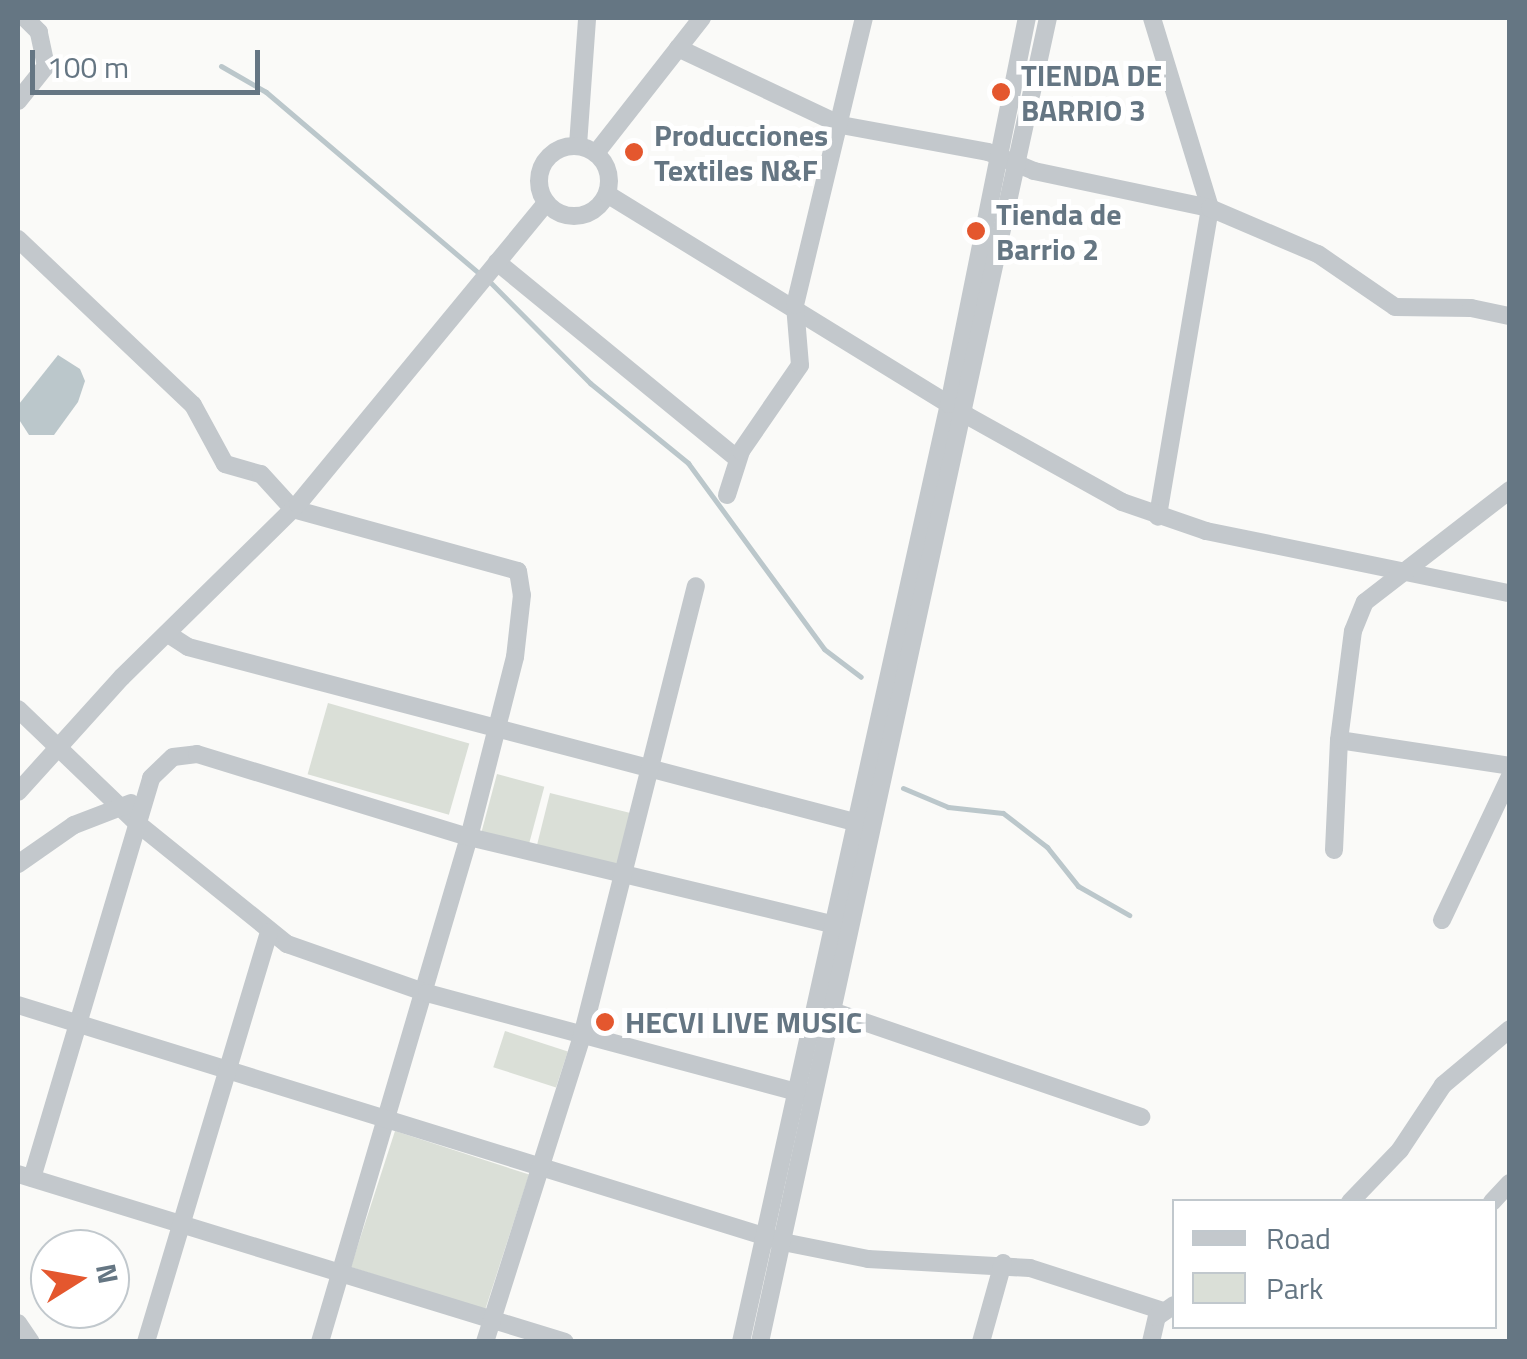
<!DOCTYPE html>
<style>
body{margin:0}
#map{position:relative;width:1527px;height:1359px;overflow:hidden;background:#fafaf8;font-family:"Titillium Web",sans-serif}
div>[style]{position:absolute}
[style*='--x']{left:calc(var(--x)*1px);top:calc(var(--y)*1px);width:calc(var(--w)*1px);rotate:calc(var(--a)*1deg)}
.green>*{inset:0;background:#dadfd7;transform-origin:0 0}
.water>*{inset:0;background:#bbc7cb}
.stream>*{height:5px;margin:-2.5px;padding:0 2.5px;transform-origin:2.5px;border-radius:2.5px;background:#bbc7cb}
.minor>*{height:18px;margin:-9px;padding:0 9px;transform-origin:9px;border-radius:9px;background:#c3c8cc}
.minor>.ring{margin:-9px;padding:0;box-sizing:content-box;background:none;border:18px solid #c3c8cc;border-radius:50%}
.dots>*{width:28px;height:28px;translate:-50% -50%;box-sizing:border-box;border:5px solid #fff;border-radius:50%}
span{translate:-50% -50%;white-space:nowrap;text-align:center;line-height:1.15;-webkit-text-stroke:10px #fff;paint-order:stroke}
.poi-label{font-size:30px;color:#657683;font-weight:700}
.left{translate:0 -50%;text-align:left}
.frame{position:absolute;inset:0;border:20px solid #657683;pointer-events:none}
.legend{position:absolute;left:1172px;top:1199px;width:325px;height:130px;box-sizing:border-box;background:#fff;border:2px solid #c1c8cd;margin:0;padding:12px 18px;list-style:none;font-size:30px;color:#657683}
.legend li{display:flex;align-items:center;gap:20px;height:50px}
.legend b{width:50px;border:2px solid #c1c8cd}
.north{position:absolute;left:30px;top:1229px;width:100px;height:100px;box-sizing:border-box;background:#fff;border:2px solid #c1c8cd;border-radius:50%;rotate:79deg;font-size:28px;font-weight:700;line-height:40px;text-align:center;color:#657683}
.north::after{content:'';display:block;margin:auto;width:35px;height:45px;background:#e4572e;clip-path:polygon(50% 0,100% 100%,50% 72%,0 100%)}
.scale{position:absolute;left:30px;top:50px;width:230px;height:45px;box-sizing:border-box;border:5px solid #657683;border-top:0;padding-left:12px;font-size:30px;line-height:35px;white-space:nowrap;color:#657683;-webkit-text-stroke:8px #fff;paint-order:stroke}
</style>
<div id="map">
<div class="green">
<i style="left:328px;top:703px;width:147px;height:74px;rotate:16deg"></i>
<i style="left:497px;top:774px;width:49px;height:60px;rotate:15deg"></i>
<i style="left:550px;top:793px;width:87px;height:55px;rotate:14deg"></i>
<i style="left:505px;top:1031px;width:66px;height:38px;rotate:18deg"></i>
<i style="left:395px;top:1131px;width:141px;height:143px;rotate:18deg"></i>
</div>
<div class="water">
<i style="clip-path:polygon(58px 355px,80px 369px,85px 381px,78px 402px,54px 435px,29px 435px,18px 418px,19px 404px)"></i>
</div>
<div class="stream">
<i style="--x:221;--y:66;--w:52;--a:30"></i>
<i style="--x:266;--y:92;--w:281;--a:40.4"></i>
<i style="--x:489;--y:281;--w:144;--a:45.3"></i>
<i style="--x:590;--y:383;--w:127;--a:39.2"></i>
<i style="--x:688;--y:463;--w:230;--a:53.8"></i>
<i style="--x:824;--y:649;--w:46;--a:37.1"></i>
<i style="--x:903;--y:788;--w:49;--a:22.9"></i>
<i style="--x:948;--y:807;--w:55;--a:6.2"></i>
<i style="--x:1003;--y:813;--w:56;--a:37.7"></i>
<i style="--x:1047;--y:847;--w:50;--a:51.5"></i>
<i style="--x:1078;--y:886;--w:59;--a:29.6"></i>
</div>
<div class="minor">
<i style="--x:1152;--y:18;--w:199;--a:73"></i>
<i style="--x:1210;--y:208;--w:313;--a:99.6"></i>
<i style="--x:678;--y:48;--w:180;--a:25.3"></i>
<i style="--x:841;--y:125;--w:149;--a:10.4"></i>
<i style="--x:988;--y:152;--w:50;--a:22.4"></i>
<i style="--x:1034;--y:171;--w:180;--a:11.9"></i>
<i style="--x:1210;--y:208;--w:117;--a:23.1"></i>
<i style="--x:1318;--y:254;--w:93;--a:34.5"></i>
<i style="--x:1395;--y:307;--w:76;--a:0.8"></i>
<i style="--x:1471;--y:308;--w:40;--a:12"></i>
<i style="--x:18;--y:101;--w:45;--a:-51.3"></i>
<i style="--x:46;--y:66;--w:35;--a:-102"></i>
<i style="--x:39;--y:32;--w:20;--a:-135"></i>
<i style="--x:578;--y:145;--w:127;--a:-85.9"></i>
<i class="ring" style="left:539px;top:146px;width:52px;height:52px"></i>
<i style="--x:596;--y:153;--w:172;--a:-51.9"></i>
<i style="--x:607;--y:194;--w:422;--a:31.6"></i>
<i style="--x:966;--y:415;--w:179;--a:29.1"></i>
<i style="--x:1122;--y:502;--w:89;--a:19"></i>
<i style="--x:1206;--y:531;--w:307;--a:11.6"></i>
<i style="--x:18;--y:239;--w:241;--a:43.5"></i>
<i style="--x:193;--y:405;--w:67;--a:61.5"></i>
<i style="--x:225;--y:464;--w:37;--a:16"></i>
<i style="--x:261;--y:474;--w:47;--a:47.6"></i>
<i style="--x:293;--y:509;--w:233;--a:15.4"></i>
<i style="--x:518;--y:571;--w:24;--a:81"></i>
<i style="--x:522;--y:595;--w:62;--a:96.4"></i>
<i style="--x:515;--y:657;--w:186;--a:104.3"></i>
<i style="--x:469;--y:837;--w:527;--a:106.44"></i>
<i style="--x:497;--y:262;--w:311;--a:39.3"></i>
<i style="--x:727;--y:495;--w:46;--a:-72.3"></i>
<i style="--x:741;--y:451;--w:104;--a:-55.5"></i>
<i style="--x:800;--y:365;--w:60;--a:-94.8"></i>
<i style="--x:795;--y:305;--w:295;--a:-76.5"></i>
<i style="--x:168;--y:634;--w:24;--a:33"></i>
<i style="--x:188;--y:647;--w:689;--a:14.72"></i>
<i style="--x:18;--y:709;--w:165;--a:43.8"></i>
<i style="--x:137;--y:823;--w:193;--a:38.9"></i>
<i style="--x:287;--y:944;--w:148;--a:19.3"></i>
<i style="--x:427;--y:993;--w:389;--a:15"></i>
<i style="--x:1339;--y:740;--w:173;--a:8.6"></i>
<i style="--x:18;--y:792;--w:155;--a:-47.9"></i>
<i style="--x:122;--y:677;--w:247;--a:-44.5"></i>
<i style="--x:298;--y:504;--w:390;--a:-50.5"></i>
<i style="--x:1334;--y:850;--w:110;--a:-87.4"></i>
<i style="--x:1339;--y:740;--w:110;--a:-82.7"></i>
<i style="--x:1353;--y:631;--w:31;--a:-68"></i>
<i style="--x:1365;--y:602;--w:183;--a:-37.7"></i>
<i style="--x:18;--y:864;--w:68;--a:-34.9"></i>
<i style="--x:74;--y:825;--w:61;--a:-21.1"></i>
<i style="--x:1442;--y:920;--w:159;--a:-64.7"></i>
<i style="--x:18;--y:1005;--w:801;--a:17.21"></i>
<i style="--x:783;--y:1242;--w:87;--a:11.3"></i>
<i style="--x:868;--y:1259;--w:162;--a:3.2"></i>
<i style="--x:1030;--y:1268;--w:140;--a:17.9"></i>
<i style="--x:832;--y:1011;--w:327;--a:18.9"></i>
<i style="--x:18;--y:1174;--w:572;--a:17.07"></i>
<i style="--x:32;--y:1178;--w:417;--a:-73.4"></i>
<i style="--x:151;--y:778;--w:30;--a:-44"></i>
<i style="--x:173;--y:757;--w:24;--a:-7"></i>
<i style="--x:197;--y:754;--w:284;--a:17"></i>
<i style="--x:469;--y:837;--w:382;--a:13.5"></i>
<i style="--x:1350;--y:1202;--w:72;--a:-46.1"></i>
<i style="--x:1400;--y:1150;--w:78;--a:-56.5"></i>
<i style="--x:1443;--y:1085;--w:87;--a:-39.9"></i>
<i style="--x:1492;--y:1202;--w:26;--a:-47"></i>
<i style="--x:18;--y:1323;--w:23;--a:56"></i>
<i style="--x:146;--y:1342;--w:428;--a:-73.3"></i>
<i style="--x:485;--y:1342;--w:321;--a:-72.4"></i>
<i style="--x:582;--y:1036;--w:464;--a:-75.8"></i>
<i style="--x:741;--y:1342;--w:961;--a:-77.5"></i>
<i style="--x:949;--y:404;--w:394;--a:-78.6"></i>
<i style="--x:760;--y:1342;--w:1355;--a:-77.73"></i>
<i style="--x:981;--y:1342;--w:82;--a:-74.4"></i>
<i style="--x:1151;--y:1342;--w:26;--a:-77"></i>
<i style="--x:1157;--y:1317;--w:21;--a:-35"></i>
</div>
<div class="dots">
<i style="left:1001px;top:92px;background:#e4572e"></i>
<i style="left:634px;top:152px;background:#e4572e"></i>
<i style="left:976px;top:231px;background:#e4572e"></i>
<i style="left:605px;top:1022px;background:#e4572e"></i>
</div>
<div class="poi-label">
<span class="left" style="left:1021px;top:92px">TIENDA DE<br>BARRIO 3</span>
<span class="left" style="left:654px;top:152px">Producciones<br>Textiles N&amp;F</span>
<span class="left" style="left:996px;top:231px">Tienda de<br>Barrio 2</span>
<span class="left" style="left:625px;top:1022px">HECVI LIVE MUSIC</span>
</div>
<div class="frame"></div>
<ul class="legend">
<li><b style="height:12px;background:#c3c8cc"></b>Road</li>
<li><b style="height:28px;background:#dadfd7"></b>Park</li>
</ul>
<div class="north">N</div>
<div class="scale">100 m</div>
</div>
